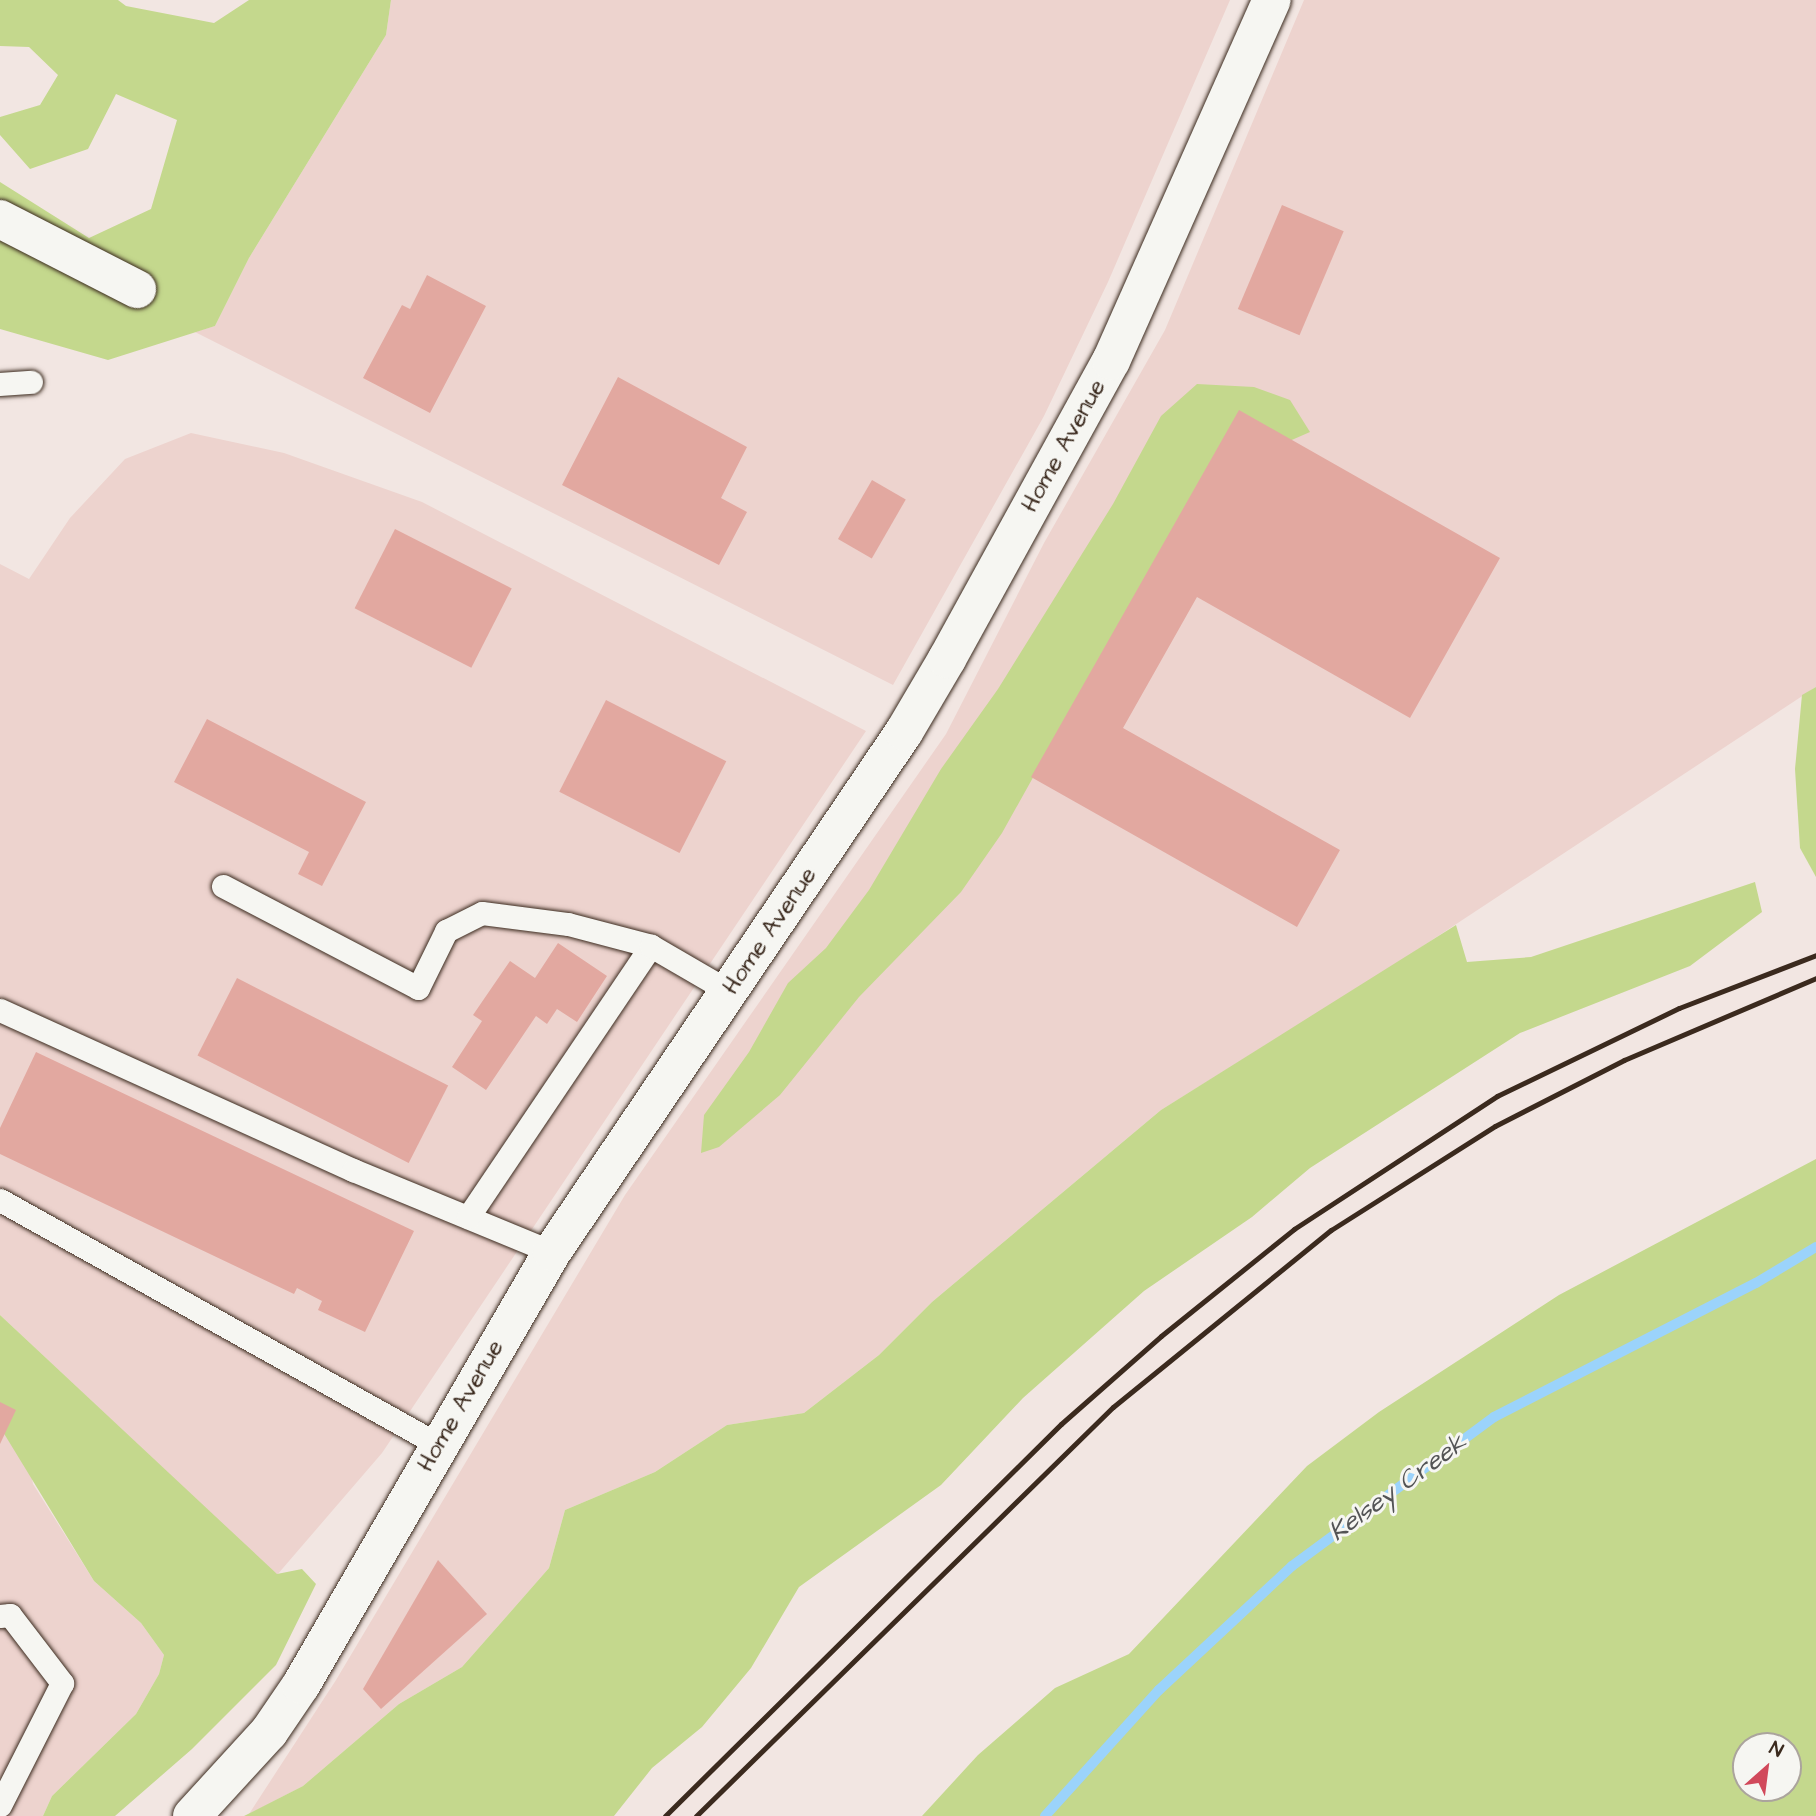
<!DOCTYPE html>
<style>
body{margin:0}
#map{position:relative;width:1816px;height:1816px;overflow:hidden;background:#f2e6e2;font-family:"Architects Daughter",sans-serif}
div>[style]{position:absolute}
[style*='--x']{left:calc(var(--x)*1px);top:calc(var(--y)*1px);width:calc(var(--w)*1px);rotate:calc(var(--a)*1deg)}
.built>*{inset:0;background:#edd3ce}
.green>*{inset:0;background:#c4d88d}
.stream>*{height:10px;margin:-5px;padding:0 5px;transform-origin:5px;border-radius:5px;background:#9bd3fb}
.building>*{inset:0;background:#e2a8a0;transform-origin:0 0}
.roads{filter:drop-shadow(0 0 2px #3b2a1e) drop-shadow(0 0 2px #3b2a1e)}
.lane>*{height:23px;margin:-11.5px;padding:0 11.5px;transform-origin:11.5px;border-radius:11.5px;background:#f6f6f2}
.street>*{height:38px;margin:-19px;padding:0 19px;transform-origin:19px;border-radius:19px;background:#f6f6f2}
.secondary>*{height:38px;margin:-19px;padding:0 19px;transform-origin:19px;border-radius:19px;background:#f6f6f2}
.rail>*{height:5px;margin:-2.5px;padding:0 2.5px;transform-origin:2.5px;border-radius:2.5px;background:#3b2a1e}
span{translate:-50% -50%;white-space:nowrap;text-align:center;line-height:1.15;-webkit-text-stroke:6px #f6f6f2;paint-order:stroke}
.street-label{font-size:24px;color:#3b2a1e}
.water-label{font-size:26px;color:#535455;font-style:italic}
.north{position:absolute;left:1732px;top:1732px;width:70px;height:70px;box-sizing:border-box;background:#f6f6f2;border:2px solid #aba49d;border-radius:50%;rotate:28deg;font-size:19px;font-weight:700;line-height:28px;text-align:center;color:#3b2a1e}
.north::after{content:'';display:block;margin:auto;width:24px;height:32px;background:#d1495b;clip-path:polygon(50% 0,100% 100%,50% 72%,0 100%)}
</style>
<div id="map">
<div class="built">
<i style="clip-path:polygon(391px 0,1230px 0,1108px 282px,1044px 416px,893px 685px,195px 332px,215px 326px,249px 258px,386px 35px)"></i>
<i style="clip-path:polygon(1304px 0,1816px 0,1816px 687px,1382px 973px,1161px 1110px,932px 1302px,879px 1355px,804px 1413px,727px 1425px,655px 1472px,565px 1510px,549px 1568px,462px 1667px,399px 1704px,303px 1786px,249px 1814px,336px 1680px,625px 1195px,946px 734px,1044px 543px,1165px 330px)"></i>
<i style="clip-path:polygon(191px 433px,284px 453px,422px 502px,866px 731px,382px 1453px,277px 1575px,0 1315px,0 564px,29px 579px,70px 518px,125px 459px)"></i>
<i style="clip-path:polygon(0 1395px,19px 1403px,33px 1484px,94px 1581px,141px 1623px,164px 1655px,159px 1674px,136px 1714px,52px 1796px,43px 1816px,0 1816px)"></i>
</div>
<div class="green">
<i style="clip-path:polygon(0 0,118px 0,126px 6px,214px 23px,249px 0,391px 0,386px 35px,249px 258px,215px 326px,108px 360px,0 329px,0 182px,89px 238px,151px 209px,177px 120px,116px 94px,88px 149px,30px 169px,0 135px,0 117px,40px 105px,58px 75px,29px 47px,0 46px)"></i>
<i style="clip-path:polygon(1197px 384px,1254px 387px,1290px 400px,1310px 432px,1253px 457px,1064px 722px,1002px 833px,961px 892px,859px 997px,780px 1095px,719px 1147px,701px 1153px,704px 1115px,749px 1052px,788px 983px,826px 948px,869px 890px,941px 769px,998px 689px,1113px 504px,1161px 416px)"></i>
<i style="clip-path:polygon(1816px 687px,1816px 877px,1800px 848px,1795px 769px,1802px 695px)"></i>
<i style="clip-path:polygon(1755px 882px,1762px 912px,1690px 966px,1520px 1033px,1310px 1168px,1252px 1217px,1144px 1291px,1023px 1398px,941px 1485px,799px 1587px,751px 1668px,702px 1727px,652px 1768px,614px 1816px,244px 1816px,303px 1786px,399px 1704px,462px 1667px,549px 1568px,565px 1510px,655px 1472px,727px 1425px,804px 1413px,879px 1355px,932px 1302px,1161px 1110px,1456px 925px,1467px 962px,1531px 957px)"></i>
<i style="clip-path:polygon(evenodd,1816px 1159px,1816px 1816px,922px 1816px,978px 1755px,1055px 1688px,1129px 1654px,1307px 1466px,1379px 1412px,1559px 1295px,1816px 1159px,1746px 1746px,1788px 1746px,1788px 1788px,1746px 1788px,1746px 1746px)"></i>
<i style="clip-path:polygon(0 1315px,277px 1574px,302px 1569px,316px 1584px,276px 1665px,192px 1749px,115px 1816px,43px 1816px,52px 1796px,136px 1714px,159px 1674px,164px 1655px,141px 1623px,94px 1581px,0 1427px)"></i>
</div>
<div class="stream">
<i style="--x:1045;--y:1816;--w:170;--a:-47.9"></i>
<i style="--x:1159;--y:1690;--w:182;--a:-43"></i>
<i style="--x:1292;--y:1566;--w:251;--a:-36.4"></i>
<i style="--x:1494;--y:1417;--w:294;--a:-27.1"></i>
<i style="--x:1756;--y:1283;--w:70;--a:-31"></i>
</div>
<div class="building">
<i style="left:1282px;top:205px;width:67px;height:113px;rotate:23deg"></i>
<i style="clip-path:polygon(427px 275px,486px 306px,430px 413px,363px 378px,402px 305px,410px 309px)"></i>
<i style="clip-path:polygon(618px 377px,747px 447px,721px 498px,747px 512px,719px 565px,562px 485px)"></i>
<i style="clip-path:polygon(1239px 410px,1500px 558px,1410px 718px,1197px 597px,1123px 728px,1340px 850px,1297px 927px,1031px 777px)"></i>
<i style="left:872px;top:480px;width:39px;height:68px;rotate:30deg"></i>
<i style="left:395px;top:529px;width:131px;height:89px;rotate:27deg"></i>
<i style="left:606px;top:700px;width:135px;height:103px;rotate:27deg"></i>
<i style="clip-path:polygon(207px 719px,366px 802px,322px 886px,298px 874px,309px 852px,174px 782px)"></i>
<i style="clip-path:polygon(558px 943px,607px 976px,577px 1022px,557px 1009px,547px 1024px,536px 1016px,486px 1090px,452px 1067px,482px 1021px,473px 1015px,510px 961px,535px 978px)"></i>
<i style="left:237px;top:978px;width:237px;height:87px;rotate:27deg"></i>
<i style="clip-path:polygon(36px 1052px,414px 1231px,365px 1332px,318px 1310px,322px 1301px,297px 1288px,294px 1294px,0 1154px,0 1128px)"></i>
<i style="clip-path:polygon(0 1402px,16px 1410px,0 1444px)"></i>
<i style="clip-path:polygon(438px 1560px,487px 1614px,381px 1709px,363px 1689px)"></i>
</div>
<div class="roads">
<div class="lane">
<i style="--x:0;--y:384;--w:31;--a:-4"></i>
<i style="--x:223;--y:886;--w:220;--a:27.6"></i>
<i style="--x:418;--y:988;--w:64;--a:-63.8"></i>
<i style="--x:446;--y:931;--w:40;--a:-26.6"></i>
<i style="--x:482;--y:913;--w:87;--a:7.3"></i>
<i style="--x:568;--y:924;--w:86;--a:14.8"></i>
<i style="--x:0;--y:1010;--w:388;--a:24.4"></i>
<i style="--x:353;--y:1170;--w:215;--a:22.4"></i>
<i style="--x:0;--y:1200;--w:503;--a:29.17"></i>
<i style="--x:468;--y:1217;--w:327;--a:-56"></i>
<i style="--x:651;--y:946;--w:91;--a:30.2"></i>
<i style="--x:0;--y:1616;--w:10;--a:-6"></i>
<i style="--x:10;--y:1615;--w:86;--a:52.6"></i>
<i style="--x:62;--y:1683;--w:137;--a:116.9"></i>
</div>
<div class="street">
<i style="--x:0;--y:219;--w:154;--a:27.1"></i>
</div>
<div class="secondary">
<i style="--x:192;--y:1816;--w:114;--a:-47.5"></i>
<i style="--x:269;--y:1732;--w:57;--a:-55.8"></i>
<i style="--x:301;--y:1685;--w:500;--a:-59.9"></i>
<i style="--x:552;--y:1252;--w:628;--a:-55.91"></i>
<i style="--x:904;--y:732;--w:85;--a:-59.5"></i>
<i style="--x:947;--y:659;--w:340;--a:-61.2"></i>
<i style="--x:1111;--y:361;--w:395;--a:-66"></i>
</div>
</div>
<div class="rail">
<i style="--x:665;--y:1816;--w:557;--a:-44.71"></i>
<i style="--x:1061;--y:1424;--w:133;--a:-41.3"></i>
<i style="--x:1161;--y:1336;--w:171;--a:-38.8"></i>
<i style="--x:1294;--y:1229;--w:243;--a:-33.2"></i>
<i style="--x:1497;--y:1096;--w:202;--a:-25.8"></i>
<i style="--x:1679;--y:1008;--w:147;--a:-21.1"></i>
<i style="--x:696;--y:1816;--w:584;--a:-44.45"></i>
<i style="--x:1113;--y:1407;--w:281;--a:-39.1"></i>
<i style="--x:1331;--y:1230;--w:194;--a:-32.4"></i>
<i style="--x:1495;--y:1126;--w:145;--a:-27.1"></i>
<i style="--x:1624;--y:1060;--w:209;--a:-23.1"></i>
</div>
<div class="street-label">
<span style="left:1064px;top:446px;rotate:-61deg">Home Avenue</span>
<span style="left:770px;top:931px;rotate:-56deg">Home Avenue</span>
<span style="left:461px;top:1406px;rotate:-60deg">Home Avenue</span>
</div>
<div class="water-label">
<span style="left:1398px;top:1488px;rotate:-36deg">Kelsey Creek</span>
</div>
<div class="north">N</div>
</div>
